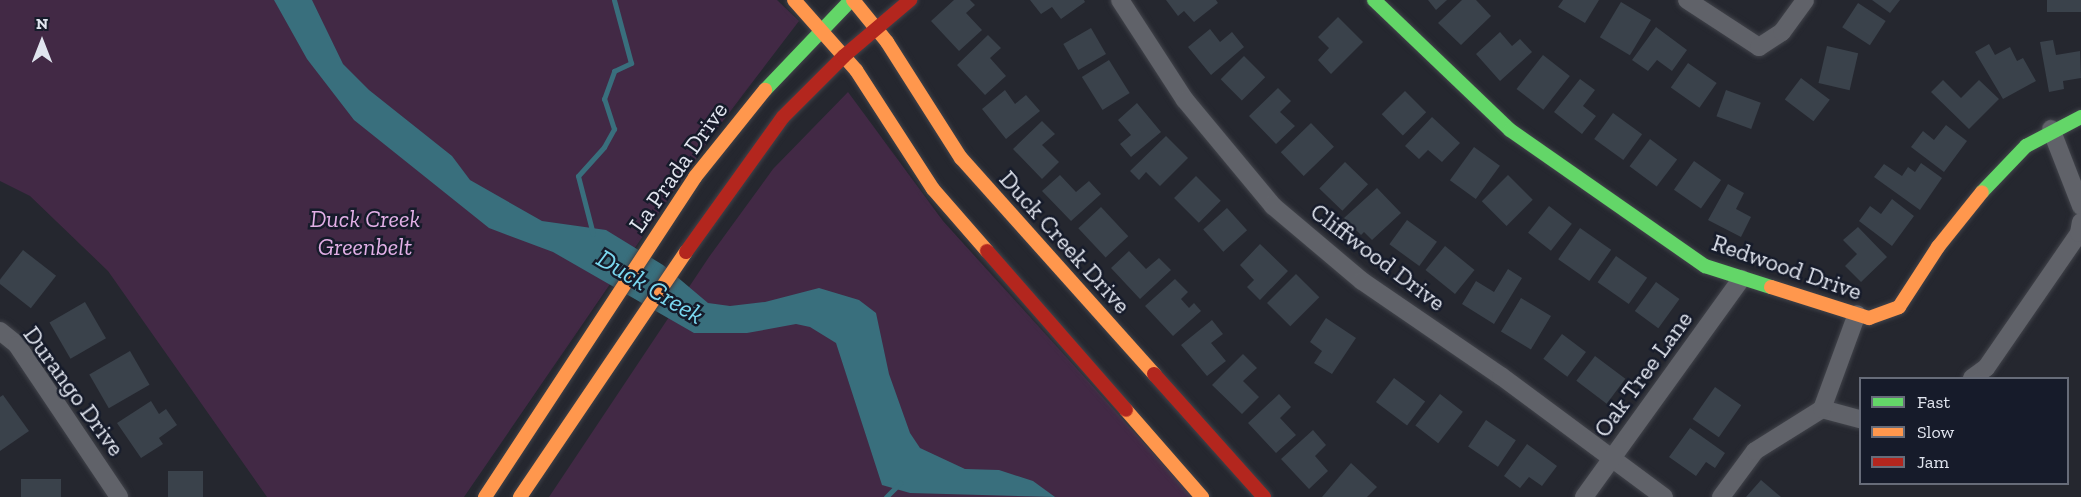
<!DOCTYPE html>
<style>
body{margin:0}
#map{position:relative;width:2081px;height:497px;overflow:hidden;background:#25272f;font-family:"Zilla Slab",serif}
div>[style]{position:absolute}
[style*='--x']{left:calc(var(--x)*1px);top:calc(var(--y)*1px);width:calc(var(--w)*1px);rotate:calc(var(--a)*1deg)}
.green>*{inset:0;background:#422945}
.water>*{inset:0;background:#396f7d}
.stream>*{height:5px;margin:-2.5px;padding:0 2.5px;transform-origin:2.5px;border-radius:2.5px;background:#396f7d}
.building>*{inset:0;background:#3a424b;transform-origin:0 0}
.roads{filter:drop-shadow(0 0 2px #41434a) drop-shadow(0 0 2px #41434a)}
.street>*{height:18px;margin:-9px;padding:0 9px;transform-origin:9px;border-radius:9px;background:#606269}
.fast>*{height:14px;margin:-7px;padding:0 7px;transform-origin:7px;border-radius:7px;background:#63d668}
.slow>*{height:14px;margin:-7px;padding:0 7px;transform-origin:7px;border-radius:7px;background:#ff974d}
.jam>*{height:14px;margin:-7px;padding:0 7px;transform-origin:7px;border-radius:7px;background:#b3261e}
span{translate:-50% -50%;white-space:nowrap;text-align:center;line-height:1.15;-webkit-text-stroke:5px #161b2a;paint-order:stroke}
.street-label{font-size:24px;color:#e1e5ef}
.park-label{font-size:24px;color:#e2afe6;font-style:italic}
.water-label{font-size:26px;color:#7bd9f1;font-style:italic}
.legend{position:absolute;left:1859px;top:377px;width:210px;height:108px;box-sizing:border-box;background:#161b2a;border:2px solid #676c79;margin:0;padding:8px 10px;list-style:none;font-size:18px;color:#e1e5ef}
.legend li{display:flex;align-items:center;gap:12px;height:30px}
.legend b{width:30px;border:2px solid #676c79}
.north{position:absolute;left:12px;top:12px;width:60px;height:60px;-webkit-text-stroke:4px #161b2a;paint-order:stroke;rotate:0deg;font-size:16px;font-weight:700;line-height:24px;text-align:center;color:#e1e5ef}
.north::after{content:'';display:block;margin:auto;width:21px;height:27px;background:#e1e5ef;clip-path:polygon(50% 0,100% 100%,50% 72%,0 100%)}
</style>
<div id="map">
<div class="green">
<i style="clip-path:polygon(0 0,777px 0,799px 21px,713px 134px,464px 497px,267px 497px,108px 271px,30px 196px,0 181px)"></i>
<i style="clip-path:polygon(848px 92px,943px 221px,1193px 497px,549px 497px,709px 257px,773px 169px)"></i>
</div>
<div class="water">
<i style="clip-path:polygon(274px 0,312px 0,343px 64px,369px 90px,452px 156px,470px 180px,542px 221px,606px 230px,663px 265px,708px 303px,730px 306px,765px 302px,819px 288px,859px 300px,876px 313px,889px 374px,910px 433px,920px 448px,965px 469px,999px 470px,1033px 481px,1055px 497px,910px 493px,882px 485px,836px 343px,810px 327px,796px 324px,747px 333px,694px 333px,553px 252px,489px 228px,354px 120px,307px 59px)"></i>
</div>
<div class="stream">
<i style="--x:593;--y:234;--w:60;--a:-104.5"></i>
<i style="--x:578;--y:176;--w:39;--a:-48"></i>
<i style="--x:604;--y:147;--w:21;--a:-61"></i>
<i style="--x:614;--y:129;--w:32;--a:-108"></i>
<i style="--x:604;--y:99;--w:30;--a:-70"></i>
<i style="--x:614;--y:71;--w:19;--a:-25"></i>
<i style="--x:631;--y:63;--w:65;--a:-105.1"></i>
<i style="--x:886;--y:497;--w:20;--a:-45"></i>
</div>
<div class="building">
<i style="clip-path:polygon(954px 0,970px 0,975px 5px,966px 13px,982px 30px,959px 51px,931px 21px)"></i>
<i style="clip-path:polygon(1030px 0,1084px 0,1085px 2px,1061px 19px,1052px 7px,1041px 14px)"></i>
<i style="clip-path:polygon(1166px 0,1216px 0,1218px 3px,1194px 22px,1184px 11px,1178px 16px)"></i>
<i style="clip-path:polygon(1428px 0,1447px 0,1436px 10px)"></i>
<i style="clip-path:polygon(1462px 0,1476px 0,1491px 16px,1461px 45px,1438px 23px)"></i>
<i style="clip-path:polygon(1563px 0,1599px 0,1585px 23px,1558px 7px)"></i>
<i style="clip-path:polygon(1872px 0,1900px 0,1890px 13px)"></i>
<i style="left:2047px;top:0;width:34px;height:12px"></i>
<i style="left:1621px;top:2px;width:35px;height:41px;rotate:31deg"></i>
<i style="left:1858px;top:3px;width:33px;height:29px;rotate:33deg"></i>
<i style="clip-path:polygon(1338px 17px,1363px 42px,1331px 74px,1318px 60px,1329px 48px,1318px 37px)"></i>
<i style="clip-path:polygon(1656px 27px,1687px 50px,1672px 71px,1657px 60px,1648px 71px,1632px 60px)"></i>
<i style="left:1091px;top:28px;width:30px;height:32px;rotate:60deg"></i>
<i style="clip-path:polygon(1210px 29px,1220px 42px,1232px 32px,1244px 47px,1211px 75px,1188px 47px)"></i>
<i style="clip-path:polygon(1500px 32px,1512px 46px,1520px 39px,1532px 52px,1500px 81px,1476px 54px)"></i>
<i style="clip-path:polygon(988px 35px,1001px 48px,990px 58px,1006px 76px,985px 95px,957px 65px)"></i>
<i style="clip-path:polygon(2053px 40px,2056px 55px,2080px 51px,2081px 78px,2063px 81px,2064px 89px,2049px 92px,2040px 42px)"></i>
<i style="clip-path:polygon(1989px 44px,1995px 55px,2010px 47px,2017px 61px,2023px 58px,2036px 81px,2003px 99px,1975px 52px)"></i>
<i style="left:1827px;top:46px;width:32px;height:38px;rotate:13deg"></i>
<i style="left:1543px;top:55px;width:34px;height:43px;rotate:38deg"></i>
<i style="left:1244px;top:56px;width:30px;height:33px;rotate:45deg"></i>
<i style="left:1109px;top:60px;width:39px;height:32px;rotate:58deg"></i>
<i style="left:1688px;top:63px;width:35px;height:30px;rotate:35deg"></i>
<i style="left:1801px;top:78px;width:36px;height:27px;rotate:37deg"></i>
<i style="clip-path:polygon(1580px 79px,1595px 90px,1583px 106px,1596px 116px,1582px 134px,1554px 112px)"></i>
<i style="clip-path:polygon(1943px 80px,1961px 98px,1979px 80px,1999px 99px,1969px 129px,1931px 92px)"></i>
<i style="clip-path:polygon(1278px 88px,1291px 101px,1280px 112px,1295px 126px,1276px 144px,1249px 116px)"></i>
<i style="clip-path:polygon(1005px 90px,1015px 104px,1026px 95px,1040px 111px,1006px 139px,982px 109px)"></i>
<i style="left:1726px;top:90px;width:37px;height:28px;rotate:20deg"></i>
<i style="left:1405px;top:91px;width:30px;height:33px;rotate:45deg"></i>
<i style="clip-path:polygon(1137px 103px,1161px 132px,1131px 157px,1120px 144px,1131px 135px,1118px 120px)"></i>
<i style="left:1613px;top:113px;width:36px;height:32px;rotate:36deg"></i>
<i style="clip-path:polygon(1432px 117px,1460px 143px,1442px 162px,1428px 150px,1419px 159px,1405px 146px)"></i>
<i style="clip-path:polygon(1042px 121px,1055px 134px,1042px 145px,1059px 162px,1042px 179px,1013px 149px)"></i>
<i style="left:1311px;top:123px;width:33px;height:42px;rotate:46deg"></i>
<i style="clip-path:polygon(1946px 125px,1967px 141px,1944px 172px,1911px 147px,1923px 131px,1934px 140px)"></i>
<i style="clip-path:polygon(1166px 136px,1188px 158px,1160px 186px,1146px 172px,1139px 180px,1130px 171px)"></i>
<i style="left:1650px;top:139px;width:34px;height:34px;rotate:37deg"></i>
<i style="left:1474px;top:147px;width:32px;height:41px;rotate:36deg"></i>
<i style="left:1694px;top:161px;width:33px;height:35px;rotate:35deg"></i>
<i style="left:1345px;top:162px;width:32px;height:37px;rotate:44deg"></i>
<i style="clip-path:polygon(1921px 163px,1942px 178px,1920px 210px,1874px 177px,1884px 164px,1902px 176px,1908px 167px,1915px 172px)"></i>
<i style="clip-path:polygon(1060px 175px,1076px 192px,1089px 181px,1101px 194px,1071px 221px,1042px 191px)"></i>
<i style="left:1508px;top:175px;width:35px;height:37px;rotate:45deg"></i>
<i style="left:1196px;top:176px;width:35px;height:31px;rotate:45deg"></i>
<i style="clip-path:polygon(1728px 184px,1744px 193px,1736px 209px,1751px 217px,1741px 237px,1708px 220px)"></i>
<i style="clip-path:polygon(1377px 188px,1401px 213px,1372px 240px,1364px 232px,1361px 235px,1344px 218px)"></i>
<i style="clip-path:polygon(1892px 199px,1914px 216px,1892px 246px,1859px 221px,1870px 206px,1881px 214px)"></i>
<i style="left:1549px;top:206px;width:29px;height:34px;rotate:38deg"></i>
<i style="left:1101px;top:207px;width:40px;height:31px;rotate:47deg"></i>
<i style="left:1227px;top:208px;width:30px;height:32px;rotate:48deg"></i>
<i style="left:1407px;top:220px;width:37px;height:30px;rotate:36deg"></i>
<i style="clip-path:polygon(1858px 227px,1887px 257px,1861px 282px,1845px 266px,1857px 254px,1843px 240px)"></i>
<i style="left:1580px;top:228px;width:38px;height:38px;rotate:35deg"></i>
<i style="clip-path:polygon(1260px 244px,1288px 271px,1260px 300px,1247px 287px,1254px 280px,1240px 265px)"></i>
<i style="left:1445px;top:246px;width:38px;height:31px;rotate:39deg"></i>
<i style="left:23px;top:250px;width:42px;height:41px;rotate:38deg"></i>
<i style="clip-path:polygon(1129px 251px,1146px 269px,1159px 258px,1171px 270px,1140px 299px,1111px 268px)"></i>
<i style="left:1616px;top:256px;width:38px;height:32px;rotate:35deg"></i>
<i style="clip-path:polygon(1508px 269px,1522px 278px,1494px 324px,1462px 304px,1476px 281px,1494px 292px)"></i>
<i style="left:1296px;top:274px;width:33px;height:41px;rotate:45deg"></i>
<i style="clip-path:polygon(1175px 279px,1188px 292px,1181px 299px,1189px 308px,1194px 303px,1201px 311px,1173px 336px,1145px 306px)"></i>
<i style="left:1656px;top:282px;width:29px;height:36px;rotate:36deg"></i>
<i style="left:1521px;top:298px;width:35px;height:39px;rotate:31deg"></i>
<i style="left:85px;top:302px;width:42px;height:41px;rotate:60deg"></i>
<i style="clip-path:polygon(1326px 318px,1356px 338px,1332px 374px,1314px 363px,1322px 351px,1310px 342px)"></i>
<i style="clip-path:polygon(1212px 320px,1223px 334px,1211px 343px,1226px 361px,1207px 376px,1181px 345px)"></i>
<i style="left:1562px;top:334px;width:30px;height:31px;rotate:37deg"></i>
<i style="left:130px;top:351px;width:39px;height:47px;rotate:60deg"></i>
<i style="clip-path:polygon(1243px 354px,1257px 368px,1243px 381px,1259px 397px,1242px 414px,1212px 385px)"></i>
<i style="left:1595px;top:356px;width:38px;height:31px;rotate:37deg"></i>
<i style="left:1394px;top:378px;width:39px;height:30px;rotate:37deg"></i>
<i style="left:1715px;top:387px;width:32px;height:39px;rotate:35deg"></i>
<i style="clip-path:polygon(1279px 394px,1291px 407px,1280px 418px,1296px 435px,1276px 453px,1248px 423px)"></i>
<i style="left:1440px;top:394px;width:29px;height:40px;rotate:38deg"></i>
<i style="clip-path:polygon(3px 395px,29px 431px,0 451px,0 397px)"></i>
<i style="clip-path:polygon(151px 401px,159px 414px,166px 409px,177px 425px,159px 438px,163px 444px,141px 458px,117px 423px)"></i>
<i style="left:1486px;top:420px;width:36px;height:32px;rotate:34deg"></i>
<i style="clip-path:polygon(1690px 428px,1725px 453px,1715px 468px,1706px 462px,1696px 476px,1669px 457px)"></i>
<i style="clip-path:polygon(1313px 430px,1326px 445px,1315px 456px,1328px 471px,1309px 489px,1281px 459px)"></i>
<i style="clip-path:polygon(1527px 444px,1557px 466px,1542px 486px,1529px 477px,1520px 488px,1504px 476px)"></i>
<i style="clip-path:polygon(1351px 463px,1377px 487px,1367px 497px,1322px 497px)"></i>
<i style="left:168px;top:471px;width:35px;height:26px"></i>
<i style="left:21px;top:479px;width:40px;height:18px"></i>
<i style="clip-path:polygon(1761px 480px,1781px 497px,1746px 497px)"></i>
</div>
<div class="roads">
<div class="street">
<i style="--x:1120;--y:0;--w:119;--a:57"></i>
<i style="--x:1185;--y:100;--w:138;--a:50.3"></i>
<i style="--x:1273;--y:206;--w:116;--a:40.1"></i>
<i style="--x:1362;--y:281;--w:168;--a:34.4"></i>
<i style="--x:1501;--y:376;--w:203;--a:36.6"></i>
<i style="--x:1687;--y:0;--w:86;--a:33.1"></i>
<i style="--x:1759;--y:47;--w:27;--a:-33"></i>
<i style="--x:1782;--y:32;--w:39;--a:-54"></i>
<i style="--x:2051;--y:129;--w:83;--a:68.7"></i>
<i style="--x:0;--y:331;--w:22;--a:39"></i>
<i style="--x:17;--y:345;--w:183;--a:56.1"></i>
<i style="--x:1972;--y:378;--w:17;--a:-36"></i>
<i style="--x:1986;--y:368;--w:164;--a:-55.4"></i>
<i style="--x:2079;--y:233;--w:11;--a:-80"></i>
<i style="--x:1822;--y:409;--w:39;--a:15"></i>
<i style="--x:1584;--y:497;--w:269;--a:-54.2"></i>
<i style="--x:1721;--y:497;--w:57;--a:-53.5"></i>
<i style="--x:1755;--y:451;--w:79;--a:-32.1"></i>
<i style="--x:1822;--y:409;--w:101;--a:-69.8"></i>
</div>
<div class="fast">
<i style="--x:1374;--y:0;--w:188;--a:43.7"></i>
<i style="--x:1510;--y:130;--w:238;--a:34.9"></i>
<i style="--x:1705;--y:266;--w:69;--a:17.7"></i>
<i style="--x:765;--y:90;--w:124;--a:-46.3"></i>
<i style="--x:1982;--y:192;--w:64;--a:-46.3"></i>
<i style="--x:2026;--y:146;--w:62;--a:-27.8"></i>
</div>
<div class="slow">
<i style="--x:794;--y:0;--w:94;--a:48.5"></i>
<i style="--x:856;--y:70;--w:142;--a:57.1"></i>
<i style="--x:933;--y:189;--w:82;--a:48.9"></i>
<i style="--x:853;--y:0;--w:54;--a:51"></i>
<i style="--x:887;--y:42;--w:138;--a:57.5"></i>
<i style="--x:961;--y:158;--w:290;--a:48.2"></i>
<i style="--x:1771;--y:287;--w:103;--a:17.6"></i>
<i style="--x:1869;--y:318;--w:32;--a:-20"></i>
<i style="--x:1899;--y:307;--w:72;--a:-57"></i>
<i style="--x:1938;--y:247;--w:70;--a:-51.3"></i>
<i style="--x:1126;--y:410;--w:116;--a:48.9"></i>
<i style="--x:485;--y:497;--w:383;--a:-56.7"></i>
<i style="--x:695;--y:177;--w:112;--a:-51.2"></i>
<i style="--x:520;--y:497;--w:296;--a:-55.9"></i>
</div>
<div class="jam">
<i style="--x:987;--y:251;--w:211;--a:48.8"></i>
<i style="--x:686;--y:252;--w:166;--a:-54.3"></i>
<i style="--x:783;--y:117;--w:86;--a:-45"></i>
<i style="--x:844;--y:56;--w:87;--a:-40.3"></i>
<i style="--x:1154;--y:374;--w:165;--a:48.2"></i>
</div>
</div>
<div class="street-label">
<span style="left:678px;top:167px;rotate:-55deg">La Prada Drive</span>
<span style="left:1065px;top:242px;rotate:48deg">Duck Creek Drive</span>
<span style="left:1378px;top:257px;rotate:37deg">Cliffwood Drive</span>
<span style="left:1787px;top:267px;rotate:19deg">Redwood Drive</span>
<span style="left:1643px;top:374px;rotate:-54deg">Oak Tree Lane</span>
<span style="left:74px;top:391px;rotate:54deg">Durango Drive</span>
</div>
<div class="park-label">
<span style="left:365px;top:233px">Duck Creek<br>Greenbelt</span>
</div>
<div class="water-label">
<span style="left:650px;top:287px;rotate:31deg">Duck Creek</span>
</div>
<ul class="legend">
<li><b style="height:8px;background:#63d668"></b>Fast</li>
<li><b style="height:8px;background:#ff974d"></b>Slow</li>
<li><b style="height:8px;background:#b3261e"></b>Jam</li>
</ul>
<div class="north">N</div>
</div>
